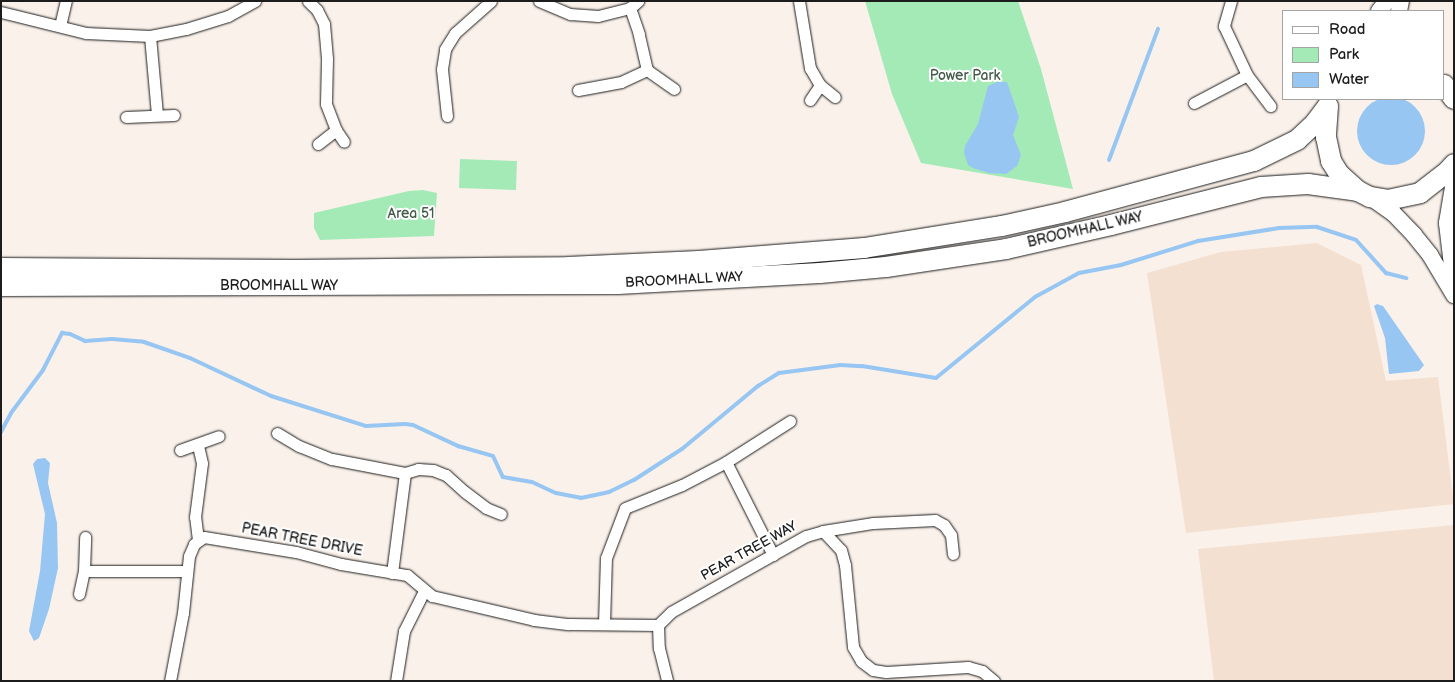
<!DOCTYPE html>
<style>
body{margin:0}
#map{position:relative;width:1455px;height:682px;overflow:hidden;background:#faf1ea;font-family:"Balsamiq Sans",sans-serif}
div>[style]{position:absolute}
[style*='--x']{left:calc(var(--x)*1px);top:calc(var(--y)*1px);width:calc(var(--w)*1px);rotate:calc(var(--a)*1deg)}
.built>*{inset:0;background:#f4e0d0}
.green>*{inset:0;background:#a3eab7;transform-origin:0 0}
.water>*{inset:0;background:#97c6f2}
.round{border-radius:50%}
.stream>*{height:4px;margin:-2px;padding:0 2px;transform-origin:2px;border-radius:2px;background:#97c6f2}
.roads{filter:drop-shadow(0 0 1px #1c1c1c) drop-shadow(0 0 1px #1c1c1c)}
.street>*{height:11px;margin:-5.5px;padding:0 5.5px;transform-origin:5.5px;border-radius:5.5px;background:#fff}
.secondary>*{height:16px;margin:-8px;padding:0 8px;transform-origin:8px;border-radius:8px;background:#fff}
.highway>*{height:20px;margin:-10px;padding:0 10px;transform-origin:10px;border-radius:10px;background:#fff}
span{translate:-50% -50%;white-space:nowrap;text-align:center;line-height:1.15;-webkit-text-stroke:4px #fff;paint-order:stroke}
.park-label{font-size:14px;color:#445a4a}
.street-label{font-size:14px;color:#1c1c1c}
.frame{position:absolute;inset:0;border:2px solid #1c1c1c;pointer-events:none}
.legend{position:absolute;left:1282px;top:10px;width:162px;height:90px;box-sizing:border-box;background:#fff;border:1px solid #a4a4a4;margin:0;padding:6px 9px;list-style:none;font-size:15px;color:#1c1c1c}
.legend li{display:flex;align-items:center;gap:10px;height:25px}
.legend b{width:25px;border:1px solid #a4a4a4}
</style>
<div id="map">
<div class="built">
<i style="clip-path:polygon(1317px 243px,1361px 265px,1386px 381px,1438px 377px,1454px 504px,1186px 533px,1147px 273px,1221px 252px)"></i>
<i style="clip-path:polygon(1454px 525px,1454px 681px,1214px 681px,1198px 549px)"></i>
</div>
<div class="green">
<i style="clip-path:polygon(865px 1px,1018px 1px,1041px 69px,1073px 189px,921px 163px,892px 94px)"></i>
<i style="left:460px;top:159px;width:57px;height:29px;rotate:2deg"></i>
<i style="clip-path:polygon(423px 190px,437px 193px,434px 236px,320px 240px,314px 228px,314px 213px,409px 191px)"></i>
</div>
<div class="water">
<i style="clip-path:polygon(997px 82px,1007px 82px,1019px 117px,1013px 135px,1021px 155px,1017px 166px,1006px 174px,989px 173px,973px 168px,968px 165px,964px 153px,965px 146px,978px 124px,988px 86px)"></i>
<i class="round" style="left:1357px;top:97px;width:68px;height:68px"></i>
<i style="clip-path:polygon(1377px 304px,1383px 306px,1424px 365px,1419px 371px,1389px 374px,1385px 338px,1374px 306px)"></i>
<i style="clip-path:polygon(45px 458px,50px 463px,48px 483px,57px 523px,58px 568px,49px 609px,39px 638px,34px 641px,29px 631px,40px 571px,45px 514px,33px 464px,37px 459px)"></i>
</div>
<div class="stream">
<i style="--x:1109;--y:160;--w:140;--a:-69.5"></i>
<i style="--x:1;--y:432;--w:21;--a:-62"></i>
<i style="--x:11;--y:413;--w:54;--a:-53.3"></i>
<i style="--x:43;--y:370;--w:42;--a:-62.8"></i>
<i style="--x:62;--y:333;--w:8;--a:7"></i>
<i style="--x:70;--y:334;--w:17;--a:25"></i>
<i style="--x:85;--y:341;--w:27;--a:-4"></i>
<i style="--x:112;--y:339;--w:32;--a:5"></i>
<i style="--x:144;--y:342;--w:49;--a:19.2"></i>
<i style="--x:190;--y:358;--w:89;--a:25.1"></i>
<i style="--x:271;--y:396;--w:100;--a:17.5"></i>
<i style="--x:366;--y:426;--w:39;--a:-3"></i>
<i style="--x:405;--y:424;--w:8;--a:7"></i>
<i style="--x:413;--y:425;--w:50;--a:25"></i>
<i style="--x:458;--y:446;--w:36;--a:16"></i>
<i style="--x:493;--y:456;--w:23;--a:65"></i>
<i style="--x:503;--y:477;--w:29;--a:10"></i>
<i style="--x:532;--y:482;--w:26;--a:25"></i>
<i style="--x:556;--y:493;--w:25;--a:11"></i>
<i style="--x:581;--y:498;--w:29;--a:-12"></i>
<i style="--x:609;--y:492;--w:28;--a:-26"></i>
<i style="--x:634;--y:480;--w:57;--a:-32.9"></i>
<i style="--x:682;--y:449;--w:99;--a:-39.7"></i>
<i style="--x:758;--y:386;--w:25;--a:-32"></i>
<i style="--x:779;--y:373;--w:62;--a:-7.5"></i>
<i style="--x:840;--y:365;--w:22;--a:3"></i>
<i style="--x:862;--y:366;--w:75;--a:9.2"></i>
<i style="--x:936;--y:378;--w:128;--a:-39.3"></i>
<i style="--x:1035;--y:297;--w:50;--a:-28.6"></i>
<i style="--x:1079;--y:273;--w:43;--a:-10.8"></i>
<i style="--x:1121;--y:265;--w:81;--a:-17.3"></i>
<i style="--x:1198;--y:241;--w:82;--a:-9.1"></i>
<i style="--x:1279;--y:228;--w:38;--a:-2"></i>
<i style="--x:1317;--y:227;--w:41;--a:18.4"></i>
<i style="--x:1356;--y:240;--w:45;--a:47.7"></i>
<i style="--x:1386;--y:273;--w:21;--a:14"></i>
</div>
<div class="roads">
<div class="street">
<i style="--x:308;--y:1;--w:13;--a:45"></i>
<i style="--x:317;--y:10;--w:16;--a:63"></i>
<i style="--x:324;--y:24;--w:35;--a:85"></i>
<i style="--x:327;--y:59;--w:45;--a:91.3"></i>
<i style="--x:326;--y:104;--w:28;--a:69"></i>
<i style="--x:336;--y:130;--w:14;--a:56"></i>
<i style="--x:539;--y:1;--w:34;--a:23"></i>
<i style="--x:570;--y:14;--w:28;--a:4"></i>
<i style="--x:598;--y:16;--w:33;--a:-14"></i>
<i style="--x:630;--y:8;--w:11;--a:-41"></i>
<i style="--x:799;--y:1;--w:68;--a:80.7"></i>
<i style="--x:810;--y:68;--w:20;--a:60"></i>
<i style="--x:820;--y:85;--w:19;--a:39"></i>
<i style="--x:1231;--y:1;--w:26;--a:106"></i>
<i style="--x:1224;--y:26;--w:54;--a:64.9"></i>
<i style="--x:1247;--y:75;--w:39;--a:53"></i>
<i style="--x:1;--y:12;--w:88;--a:13.9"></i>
<i style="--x:86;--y:33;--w:64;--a:2.7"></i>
<i style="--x:150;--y:36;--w:37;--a:-11"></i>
<i style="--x:186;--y:29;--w:44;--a:-17.2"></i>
<i style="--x:228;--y:16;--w:31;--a:-29"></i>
<i style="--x:60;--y:26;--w:26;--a:-77"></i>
<i style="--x:150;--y:36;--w:79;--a:84.9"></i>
<i style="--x:647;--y:70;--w:33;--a:35"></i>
<i style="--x:578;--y:90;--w:44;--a:-10.5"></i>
<i style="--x:621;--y:82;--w:29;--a:-25"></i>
<i style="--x:647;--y:70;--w:37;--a:-103"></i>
<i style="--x:639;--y:34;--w:28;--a:-109"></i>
<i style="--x:810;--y:100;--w:18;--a:-56"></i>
<i style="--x:1194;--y:103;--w:60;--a:-27.8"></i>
<i style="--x:447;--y:116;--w:47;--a:-96.1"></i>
<i style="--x:442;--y:69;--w:20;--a:-81"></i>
<i style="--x:445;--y:49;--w:19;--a:-58"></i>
<i style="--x:455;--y:33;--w:48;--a:-41.6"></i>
<i style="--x:126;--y:117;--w:48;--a:-2.4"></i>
<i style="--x:318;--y:144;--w:23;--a:-38"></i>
<i style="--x:277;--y:433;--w:26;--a:31"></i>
<i style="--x:299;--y:446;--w:35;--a:22"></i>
<i style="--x:332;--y:459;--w:74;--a:10.9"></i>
<i style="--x:405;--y:473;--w:101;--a:97.4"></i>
<i style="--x:180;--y:450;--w:41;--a:-19.7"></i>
<i style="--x:405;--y:473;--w:14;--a:-17"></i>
<i style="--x:418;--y:469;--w:15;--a:4"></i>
<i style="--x:433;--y:470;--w:14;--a:21"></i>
<i style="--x:446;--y:475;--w:25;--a:42"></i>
<i style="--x:465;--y:492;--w:26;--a:37"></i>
<i style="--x:486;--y:508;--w:16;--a:22"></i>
<i style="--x:823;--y:531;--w:51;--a:-9.1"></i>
<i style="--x:873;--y:523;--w:62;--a:-2.8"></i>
<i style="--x:935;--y:520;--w:10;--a:29"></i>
<i style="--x:944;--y:525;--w:12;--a:55"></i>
<i style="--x:951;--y:535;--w:19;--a:84"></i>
<i style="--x:198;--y:540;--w:23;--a:-97"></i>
<i style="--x:195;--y:517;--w:54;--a:-82.6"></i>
<i style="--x:202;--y:463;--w:18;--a:-103"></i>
<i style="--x:773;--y:555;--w:104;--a:-116.8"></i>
<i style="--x:726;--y:462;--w:76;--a:-32.6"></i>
<i style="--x:84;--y:571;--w:103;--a:0"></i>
<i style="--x:79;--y:594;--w:24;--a:-78"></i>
<i style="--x:84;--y:571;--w:34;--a:-88"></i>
<i style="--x:604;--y:624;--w:66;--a:-88.3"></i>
<i style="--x:606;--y:558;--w:53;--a:-69.2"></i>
<i style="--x:625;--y:508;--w:61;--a:-22"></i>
<i style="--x:682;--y:485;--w:50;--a:-27.6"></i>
<i style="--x:658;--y:625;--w:18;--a:-45"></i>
<i style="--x:671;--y:612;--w:155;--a:-29.4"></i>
<i style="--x:806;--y:536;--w:18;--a:-16"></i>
<i style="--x:823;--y:531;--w:26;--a:47"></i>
<i style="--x:841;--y:550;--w:16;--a:75"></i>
<i style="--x:845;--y:565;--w:82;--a:84.4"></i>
<i style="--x:853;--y:647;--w:16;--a:60"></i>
<i style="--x:861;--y:661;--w:15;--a:37"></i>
<i style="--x:873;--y:670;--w:13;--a:9"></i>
<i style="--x:886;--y:672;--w:82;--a:-3.5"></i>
<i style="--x:968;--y:667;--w:15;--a:16"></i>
<i style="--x:982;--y:671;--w:16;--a:40"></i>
<i style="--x:658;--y:625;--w:23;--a:88"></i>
<i style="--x:659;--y:648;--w:34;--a:76"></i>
<i style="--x:170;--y:681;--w:69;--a:-79.2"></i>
<i style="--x:183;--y:613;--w:57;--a:-84"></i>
<i style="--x:189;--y:556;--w:13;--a:-67"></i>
<i style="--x:194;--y:544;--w:12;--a:-35"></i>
<i style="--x:204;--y:537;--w:93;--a:9.3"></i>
<i style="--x:296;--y:552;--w:47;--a:14.9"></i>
<i style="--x:341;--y:564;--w:67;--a:9.5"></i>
<i style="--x:407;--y:575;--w:33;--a:40"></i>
<i style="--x:432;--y:596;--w:105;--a:13.2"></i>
<i style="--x:534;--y:620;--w:35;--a:7"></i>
<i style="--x:569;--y:624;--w:89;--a:0.6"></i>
<i style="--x:396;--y:681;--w:51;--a:-80.9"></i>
<i style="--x:404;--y:631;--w:45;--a:-63.4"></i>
</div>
<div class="secondary">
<i style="--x:1379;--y:11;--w:13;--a:-51"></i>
<i style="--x:1399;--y:11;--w:10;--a:-79"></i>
<i style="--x:1454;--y:181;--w:43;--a:99.5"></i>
<i style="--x:1447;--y:223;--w:60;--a:83.3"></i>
<i style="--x:1370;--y:197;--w:29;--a:35"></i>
<i style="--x:1394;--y:214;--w:29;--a:46"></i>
<i style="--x:1414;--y:235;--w:26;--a:51"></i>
<i style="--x:1430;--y:255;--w:47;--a:59"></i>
</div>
<div class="highway">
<i style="--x:1444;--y:85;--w:17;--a:54"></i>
<i style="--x:1328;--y:106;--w:31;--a:94"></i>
<i style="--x:1326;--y:137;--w:25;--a:78"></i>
<i style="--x:1331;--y:161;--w:15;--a:58"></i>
<i style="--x:1339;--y:174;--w:25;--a:42"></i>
<i style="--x:1358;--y:191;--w:13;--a:27"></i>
<i style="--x:1370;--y:197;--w:18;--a:9"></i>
<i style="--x:1388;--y:200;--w:33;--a:-12"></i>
<i style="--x:1420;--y:193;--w:36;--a:-38"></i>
<i style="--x:1448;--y:171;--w:9;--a:-49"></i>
<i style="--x:1;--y:268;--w:295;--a:0.4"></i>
<i style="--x:296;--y:270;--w:272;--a:-0.6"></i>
<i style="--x:568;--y:267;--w:131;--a:-2.6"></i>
<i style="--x:699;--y:261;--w:166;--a:-4.5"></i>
<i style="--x:864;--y:248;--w:140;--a:-9.1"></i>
<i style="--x:1002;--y:226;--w:65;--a:-12.5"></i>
<i style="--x:1065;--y:212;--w:196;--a:-15.1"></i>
<i style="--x:1254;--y:161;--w:48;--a:-26"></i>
<i style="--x:1297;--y:140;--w:25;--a:-43"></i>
<i style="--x:1315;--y:123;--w:21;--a:-53"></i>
<i style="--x:1;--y:286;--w:617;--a:-0.19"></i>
<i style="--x:618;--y:284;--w:202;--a:-3.1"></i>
<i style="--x:820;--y:273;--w:66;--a:-5.2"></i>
<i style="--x:886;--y:267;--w:121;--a:-8.5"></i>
<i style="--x:1006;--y:249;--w:108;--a:-12.9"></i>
<i style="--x:1111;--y:225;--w:155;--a:-14.2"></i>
<i style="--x:1261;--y:187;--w:47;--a:-3.7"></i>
<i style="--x:1308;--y:184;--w:50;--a:8"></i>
</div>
</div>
<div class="park-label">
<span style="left:965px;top:76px">Power Park</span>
<span style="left:411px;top:214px">Area 51</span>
</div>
<div class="street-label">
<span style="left:1085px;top:230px;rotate:-13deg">BROOMHALL WAY</span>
<span style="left:684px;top:280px;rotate:-3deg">BROOMHALL WAY</span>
<span style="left:279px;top:286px">BROOMHALL WAY</span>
<span style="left:302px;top:540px;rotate:11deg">PEAR TREE DRIVE</span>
<span style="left:749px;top:551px;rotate:-29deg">PEAR TREE WAY</span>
</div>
<div class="frame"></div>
<ul class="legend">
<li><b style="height:6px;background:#fff"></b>Road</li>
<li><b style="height:14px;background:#a3eab7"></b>Park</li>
<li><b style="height:14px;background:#97c6f2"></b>Water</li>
</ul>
</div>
